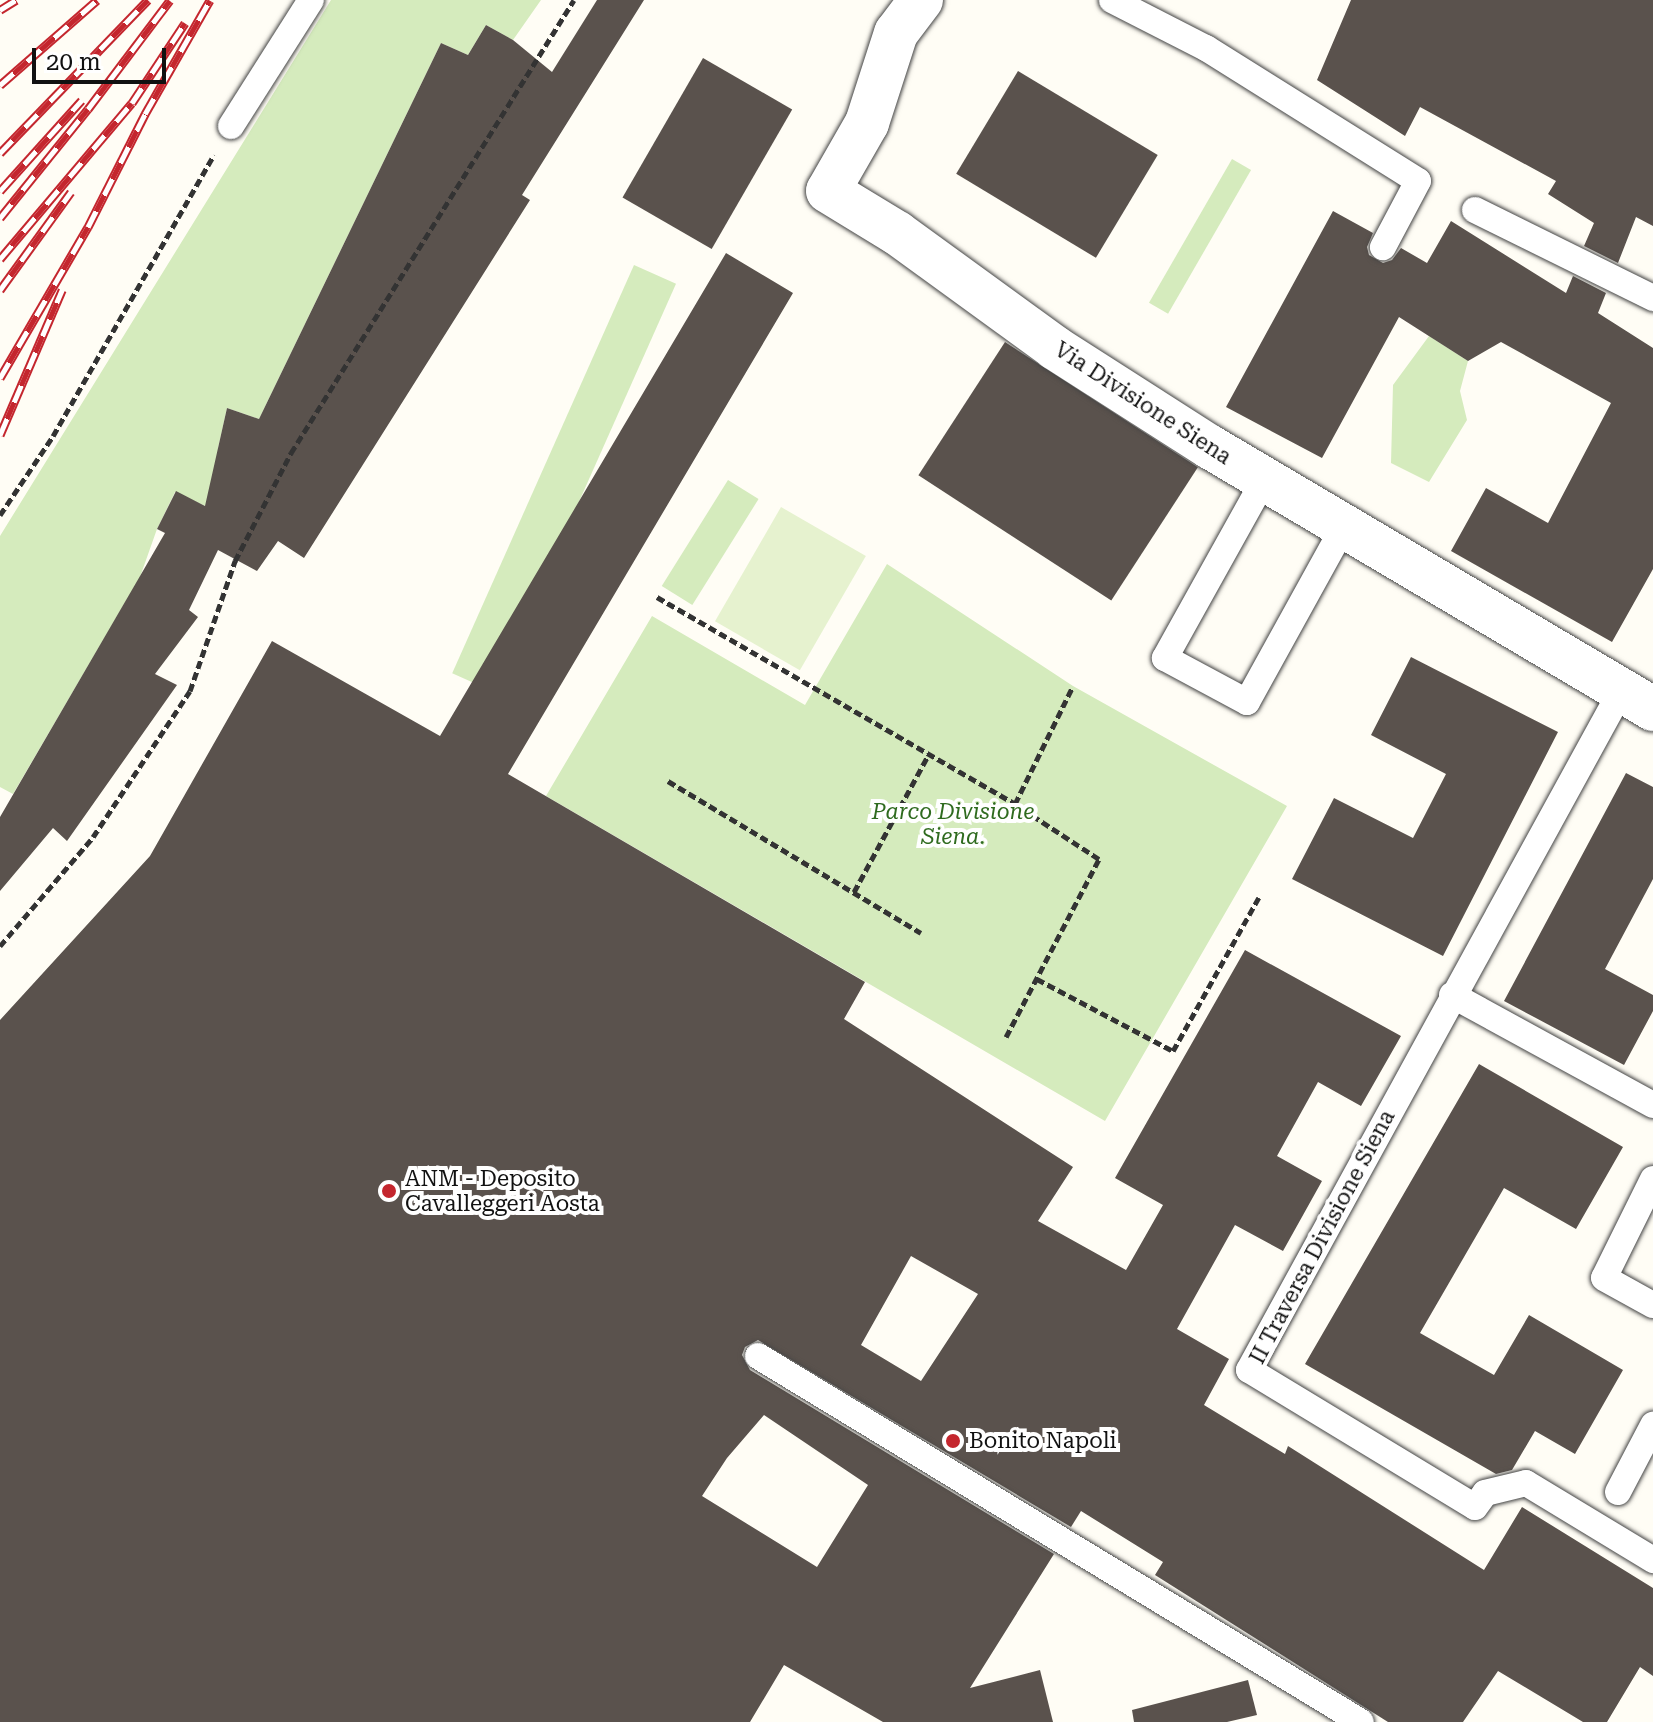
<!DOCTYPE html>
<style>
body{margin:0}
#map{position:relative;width:1653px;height:1722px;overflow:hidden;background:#fffdf5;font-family:"Roboto Serif",serif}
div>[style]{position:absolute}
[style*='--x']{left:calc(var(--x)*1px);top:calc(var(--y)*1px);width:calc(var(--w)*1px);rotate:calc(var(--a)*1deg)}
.green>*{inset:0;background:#d5ebbd;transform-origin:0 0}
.pitch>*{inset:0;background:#e6f2cf;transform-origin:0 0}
.building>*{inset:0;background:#5a524d;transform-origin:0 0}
.path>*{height:5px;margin-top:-2.5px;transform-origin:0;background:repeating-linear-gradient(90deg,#333 0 8px,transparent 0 12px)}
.roads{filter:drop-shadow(0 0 2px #444) drop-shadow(0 0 2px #444)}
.service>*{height:26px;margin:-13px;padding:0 13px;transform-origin:13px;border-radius:13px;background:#fff}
.minor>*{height:44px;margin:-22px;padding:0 22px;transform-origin:22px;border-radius:22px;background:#fff}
.rail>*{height:9px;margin-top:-4.5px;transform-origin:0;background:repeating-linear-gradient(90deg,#fff 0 18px,#c4262e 0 36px);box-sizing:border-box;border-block:2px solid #c4262e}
.dots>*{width:22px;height:22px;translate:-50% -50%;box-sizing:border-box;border:4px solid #fff;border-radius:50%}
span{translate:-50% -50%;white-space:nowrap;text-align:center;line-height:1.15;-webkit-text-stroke:8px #fff;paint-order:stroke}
.street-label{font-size:22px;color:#111}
.park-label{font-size:22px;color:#2f6b1f;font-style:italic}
.poi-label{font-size:22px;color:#111}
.left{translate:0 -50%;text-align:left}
.scale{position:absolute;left:32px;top:48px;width:134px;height:36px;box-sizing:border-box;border:4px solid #111;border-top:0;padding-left:10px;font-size:24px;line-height:28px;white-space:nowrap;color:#111;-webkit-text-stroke:6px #fff;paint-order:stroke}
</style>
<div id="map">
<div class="green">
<i style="clip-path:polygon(331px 0,541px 0,513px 40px,486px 25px,468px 55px,441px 43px,259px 419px,227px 408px,218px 448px,249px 470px,227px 516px,175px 492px,157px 529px,140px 577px,13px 794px,0 787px,0 536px)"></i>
<i style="left:1232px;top:159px;width:22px;height:166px;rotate:30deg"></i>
<i style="left:634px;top:265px;width:46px;height:447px;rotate:24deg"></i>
<i style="clip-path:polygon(1429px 336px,1468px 361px,1460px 391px,1467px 420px,1429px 482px,1391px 463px,1393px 385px)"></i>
<i style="left:728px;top:480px;width:36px;height:125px;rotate:32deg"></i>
<i style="clip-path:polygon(887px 564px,1073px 686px,1287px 806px,1105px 1121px,546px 796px,652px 616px,805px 705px)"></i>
</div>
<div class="pitch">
<i style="left:781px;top:507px;width:98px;height:132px;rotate:30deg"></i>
</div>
<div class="building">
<i style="clip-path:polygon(597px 0,644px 0,522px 195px,530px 200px,304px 558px,278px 541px,257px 571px,218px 550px,189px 610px,198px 617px,155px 674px,177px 685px,67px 841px,53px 828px,0 891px,0 817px,165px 533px,157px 529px,176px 491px,205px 506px,227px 408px,259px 419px,441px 43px,468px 55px,486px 25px,513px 40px,552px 72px)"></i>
<i style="clip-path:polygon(1351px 0,1653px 0,1653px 226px,1636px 217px,1618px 263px,1584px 246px,1594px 223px,1548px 194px,1556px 181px,1420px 107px,1405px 136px,1317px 80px)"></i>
<i style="left:703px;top:58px;width:103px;height:161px;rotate:30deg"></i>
<i style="left:1018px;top:71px;width:163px;height:120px;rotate:31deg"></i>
<i style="clip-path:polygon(1333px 211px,1373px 233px,1367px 247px,1369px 255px,1383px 263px,1392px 260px,1401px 248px,1427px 263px,1451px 221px,1566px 293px,1573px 276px,1606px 293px,1598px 313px,1653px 348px,1653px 569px,1612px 642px,1451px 551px,1486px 488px,1548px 523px,1611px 403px,1501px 342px,1468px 361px,1399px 317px,1322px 458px,1226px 407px)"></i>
<i style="clip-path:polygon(evenodd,726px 253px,793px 293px,508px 774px,865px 982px,844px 1019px,1073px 1167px,1038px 1221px,1126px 1270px,1163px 1205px,1115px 1178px,1245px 950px,1401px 1036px,1361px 1106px,1318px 1082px,1277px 1156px,1322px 1181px,1283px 1251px,1235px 1225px,1177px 1329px,1229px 1359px,1204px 1405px,1285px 1454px,1288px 1446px,1484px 1570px,1522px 1507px,1653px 1588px,1653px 1676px,1640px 1667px,1607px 1722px,1583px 1722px,1498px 1671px,1463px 1722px,1388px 1722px,1155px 1575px,1163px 1562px,1081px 1511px,1071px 1527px,758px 1340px,745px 1347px,742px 1355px,750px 1370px,1054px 1554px,970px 1688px,1040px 1670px,1053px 1722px,883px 1722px,784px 1665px,750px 1722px,0 1722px,0 1020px,150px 856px,272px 641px,440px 736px,726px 253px,911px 1256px,978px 1294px,921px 1381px,861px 1345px,911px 1256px,726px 253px,764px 1415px,868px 1485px,817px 1567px,702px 1496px,727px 1458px,764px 1415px)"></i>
<i style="left:1005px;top:342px;width:230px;height:159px;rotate:33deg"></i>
<i style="clip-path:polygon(1411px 657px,1558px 732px,1443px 956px,1292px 879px,1334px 798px,1413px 838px,1446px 774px,1371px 735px)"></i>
<i style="clip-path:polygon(1626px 773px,1653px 787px,1653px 879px,1605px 969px,1653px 995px,1653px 1011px,1624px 1065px,1504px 1001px)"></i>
<i style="clip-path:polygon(1479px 1064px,1623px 1147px,1576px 1229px,1504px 1188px,1420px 1333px,1494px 1375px,1529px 1315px,1623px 1370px,1575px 1454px,1535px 1431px,1512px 1470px,1496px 1474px,1305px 1364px)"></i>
<i style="clip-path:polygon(1248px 1680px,1257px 1715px,1227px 1722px,1134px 1722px,1132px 1710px)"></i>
</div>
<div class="path">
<i style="--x:0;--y:515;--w:95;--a:-56.1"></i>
<i style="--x:53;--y:436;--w:324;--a:-60.2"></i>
<i style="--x:657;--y:597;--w:414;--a:30"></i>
<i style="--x:668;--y:781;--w:295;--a:31"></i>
<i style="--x:854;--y:892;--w:157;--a:-61.5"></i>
<i style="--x:0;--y:946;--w:143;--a:-49.5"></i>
<i style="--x:93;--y:837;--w:175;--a:-56.4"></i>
<i style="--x:190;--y:691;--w:138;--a:-70.9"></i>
<i style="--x:235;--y:561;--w:122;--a:-62.6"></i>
<i style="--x:291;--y:453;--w:534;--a:-58.01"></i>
<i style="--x:1037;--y:979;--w:154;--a:27.9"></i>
<i style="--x:1173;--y:1051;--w:176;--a:-60.8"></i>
<i style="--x:1006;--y:1037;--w:201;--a:-62.4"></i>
<i style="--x:1099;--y:859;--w:100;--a:-146.8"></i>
<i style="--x:1015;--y:804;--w:131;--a:-63.8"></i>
</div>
<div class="roads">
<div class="service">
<i style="--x:1112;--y:0;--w:106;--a:27.1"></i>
<i style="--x:1206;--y:48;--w:250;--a:32.1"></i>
<i style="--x:1418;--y:181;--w:75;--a:117.9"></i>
<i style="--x:231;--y:126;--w:149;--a:-57.6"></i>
<i style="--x:1475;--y:210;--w:199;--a:26.3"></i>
<i style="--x:1264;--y:480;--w:204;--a:119.1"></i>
<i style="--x:1165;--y:658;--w:93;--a:28.2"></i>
<i style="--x:1247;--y:702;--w:199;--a:-61.1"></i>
<i style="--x:1620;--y:693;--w:772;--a:118.72"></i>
<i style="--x:1249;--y:1370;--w:264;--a:31.2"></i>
<i style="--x:1475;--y:1507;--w:17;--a:-54"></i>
<i style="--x:1485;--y:1493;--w:42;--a:-13.7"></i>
<i style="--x:1526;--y:1483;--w:149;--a:31.2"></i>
<i style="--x:1452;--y:995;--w:229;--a:28.7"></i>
<i style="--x:1653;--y:1179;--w:110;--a:116.3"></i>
<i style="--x:1604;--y:1278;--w:56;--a:28.9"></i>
<i style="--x:758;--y:1356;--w:705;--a:31.26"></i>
<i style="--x:1618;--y:1492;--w:76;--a:-62.4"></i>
</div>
<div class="minor">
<i style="--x:921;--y:0;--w:41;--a:127.1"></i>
<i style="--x:896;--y:33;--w:95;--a:107.9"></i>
<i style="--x:867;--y:123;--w:78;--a:119.8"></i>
<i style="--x:828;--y:191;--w:81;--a:31.3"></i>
<i style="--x:897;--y:233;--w:195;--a:36"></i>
<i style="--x:1055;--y:348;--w:184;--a:32.6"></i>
<i style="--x:1210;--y:447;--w:515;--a:30.6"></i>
</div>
</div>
<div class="rail">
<i style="--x:0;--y:10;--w:19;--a:-32"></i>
<i style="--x:0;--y:85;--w:129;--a:-41.2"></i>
<i style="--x:0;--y:153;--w:213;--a:-46"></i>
<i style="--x:0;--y:191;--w:122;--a:-48"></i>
<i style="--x:0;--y:218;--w:140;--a:-51.1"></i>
<i style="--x:88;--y:109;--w:136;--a:-53"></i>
<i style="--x:0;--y:259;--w:204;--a:-49.8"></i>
<i style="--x:132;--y:103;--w:96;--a:-56.5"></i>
<i style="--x:0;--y:290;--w:121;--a:-54.1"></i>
<i style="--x:0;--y:378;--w:175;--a:-59.8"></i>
<i style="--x:88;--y:227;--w:127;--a:-63.2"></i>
<i style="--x:145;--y:114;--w:131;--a:-60.3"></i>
<i style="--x:0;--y:435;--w:158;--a:-66.8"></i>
</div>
<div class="dots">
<i style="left:389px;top:1191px;background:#c4262e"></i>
<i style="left:953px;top:1441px;background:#c4262e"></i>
</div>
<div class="street-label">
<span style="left:1143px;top:403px;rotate:33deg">Via Divisione Siena</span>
<span style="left:1322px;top:1237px;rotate:-62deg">II Traversa Divisione Siena</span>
</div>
<div class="park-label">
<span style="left:953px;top:824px">Parco Divisione<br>Siena.</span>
</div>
<div class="poi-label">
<span class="left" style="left:405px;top:1191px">ANM - Deposito<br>Cavalleggeri Aosta</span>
<span class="left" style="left:969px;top:1441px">Bonito Napoli</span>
</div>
<div class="scale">20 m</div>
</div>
